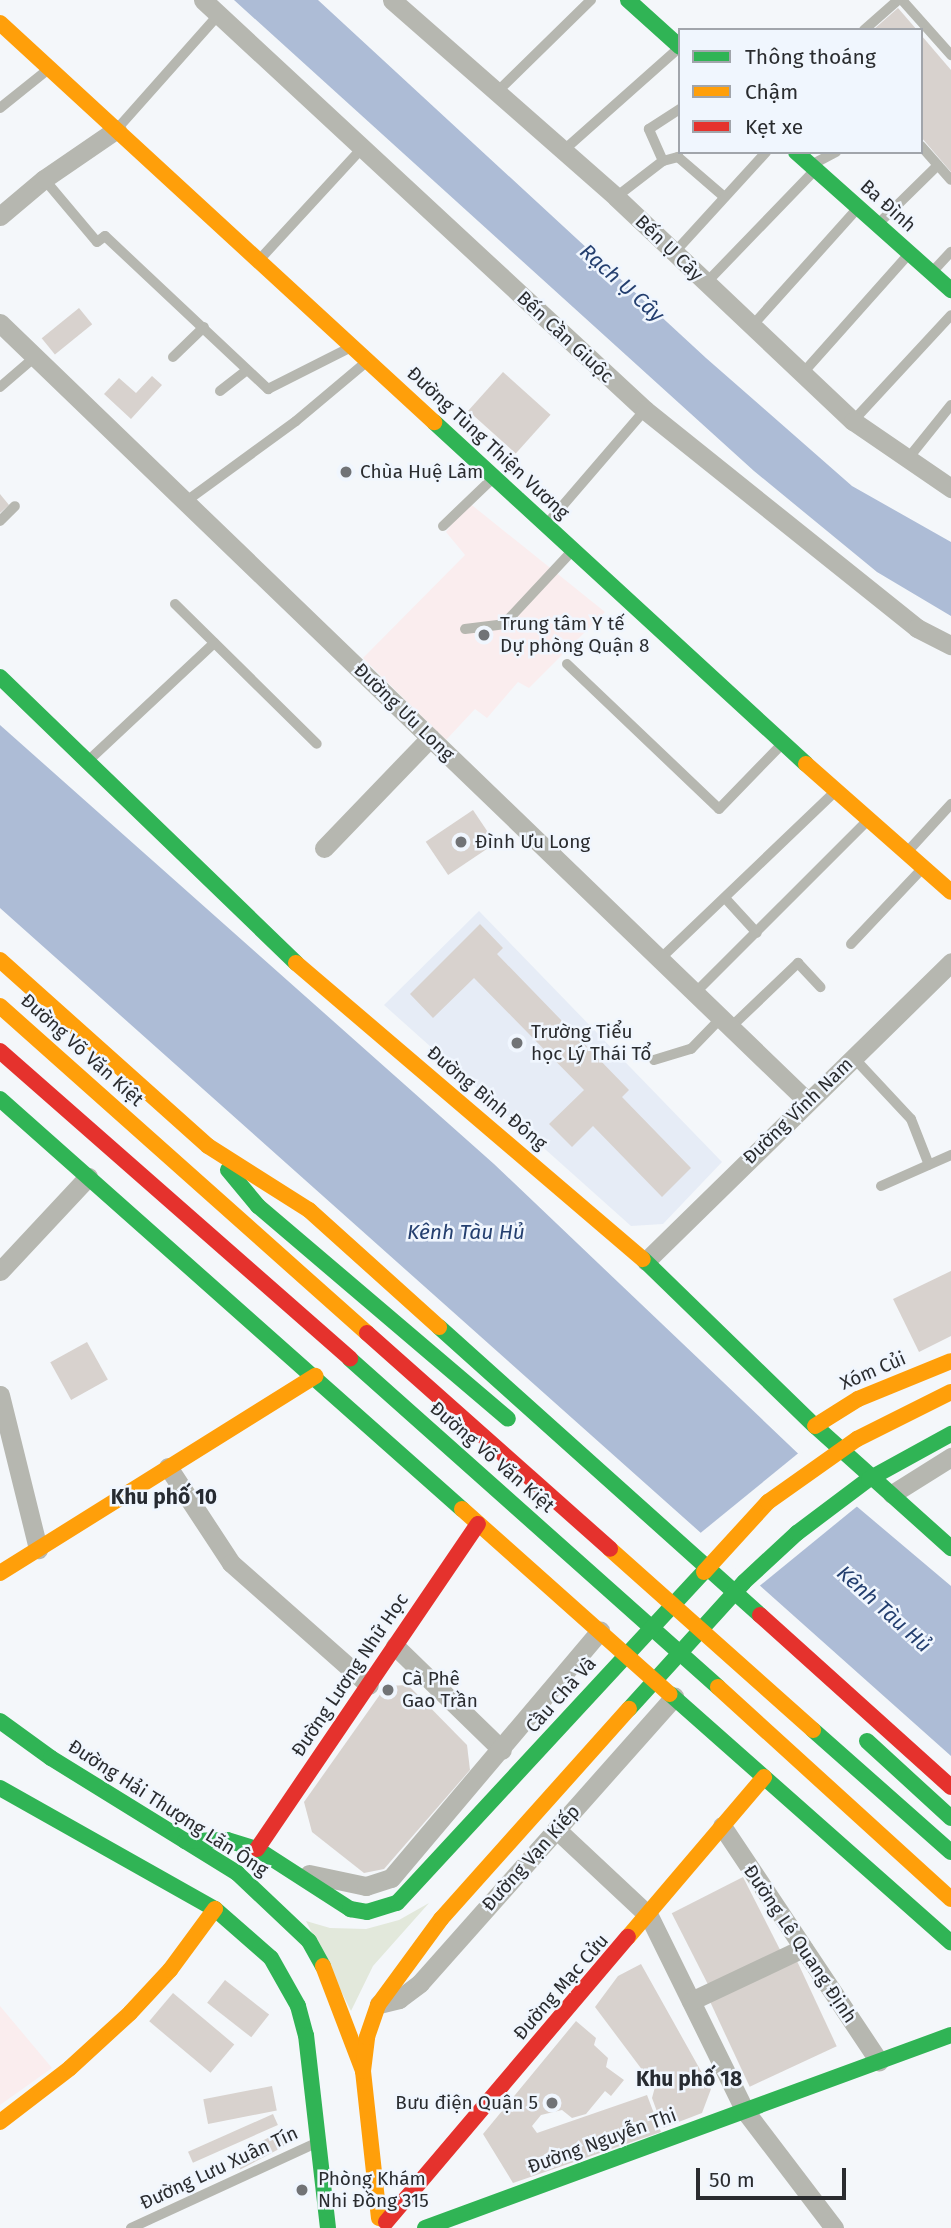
<!DOCTYPE html>
<meta charset="utf-8">
<style>
body{margin:0}
#map{position:relative;width:951px;height:2228px;overflow:hidden;background:#f4f7fa;font-family:"Fira Sans",sans-serif}
div>[style]{position:absolute}
[style*='--x']{left:calc(var(--x)*1px);top:calc(var(--y)*1px);width:calc(var(--w)*1px);rotate:calc(var(--a)*1deg)}
.built>*{inset:0;background:#e6ecf6}
.medical>*{inset:0;background:#faedee}
.green>*{inset:0;background:#e2e8db}
.water>*{inset:0;background:#adbcd6}
.pier>*{inset:0;background:#f4f7fa}
.building>*{inset:0;background:#d8d2ce;transform-origin:0 0}
.lane>*{height:10px;margin:-5px;padding:0 5px;transform-origin:5px;border-radius:5px;background:#b6b7b0}
.street>*{height:19px;margin:-9.5px;padding:0 9.5px;transform-origin:9.5px;border-radius:9.5px;background:#b6b7b0}
.fast>*{height:16px;margin:-8px;padding:0 8px;transform-origin:8px;border-radius:8px;background:#30b455}
.slow>*{height:16px;margin:-8px;padding:0 8px;transform-origin:8px;border-radius:8px;background:#ff9f0a}
.jam>*{height:16px;margin:-8px;padding:0 8px;transform-origin:8px;border-radius:8px;background:#e5322d}
.dots>*{width:19px;height:19px;translate:-50% -50%;box-sizing:border-box;border:4px solid #f0f6fe;border-radius:50%}
span{translate:-50% -50%;white-space:nowrap;text-align:center;line-height:1.15;-webkit-text-stroke:5px #f0f6fe;paint-order:stroke}
.street-label{font-size:19px;color:#2a2c2f}
.poi-label{font-size:19px;color:#2a2c2f}
.left{translate:0 -50%;text-align:left}
.right{translate:-100% -50%;text-align:right}
.water-label{font-size:21px;color:#243f6f;font-style:italic}
.neighbourhood-label{font-size:21px;color:#272b31;font-weight:700}
.legend{position:absolute;left:678px;top:28px;width:245px;height:126px;box-sizing:border-box;background:#f0f6fe;border:2px solid #a1a5ab;margin:0;padding:9px 12px;list-style:none;font-size:21px;color:#2a2c2f}
.legend li{display:flex;align-items:center;gap:14px;height:35px}
.legend b{width:35px;border:2px solid #a1a5ab}
.scale{position:absolute;left:696px;top:2168px;width:150px;height:32px;box-sizing:border-box;border:4px solid #2a2c2f;border-top:0;padding-left:9px;font-size:21px;line-height:24px;white-space:nowrap;color:#2a2c2f;-webkit-text-stroke:5px #f0f6fe;paint-order:stroke}
</style>
<div id="map">
<div class="built">
<i style="clip-path:polygon(479px 911px,722px 1162px,663px 1224px,631px 1226px,384px 1005px)"></i>
</div>
<div class="medical">
<i style="clip-path:polygon(468px 502px,605px 612px,529px 688px,518px 682px,487px 718px,475px 709px,446px 740px,363px 658px,465px 555px,446px 532px)"></i>
<i style="clip-path:polygon(0 2006px,52px 2068px,0 2105px)"></i>
</div>
<div class="green">
<i style="clip-path:polygon(429px 1903px,373px 1966px,351px 2011px,306px 1921px,330px 1928px,366px 1929px,399px 1920px)"></i>
</div>
<div class="water">
<i style="clip-path:polygon(234px 0,318px 0,706px 358px,852px 486px,951px 542px,951px 616px,877px 572px,754px 471px)"></i>
<i style="clip-path:polygon(0 725px,494px 1164px,829px 1483px,951px 1586px,951px 1756px,0 908px)"></i>
</div>
<div class="pier">
<i style="clip-path:polygon(801px 1451px,860px 1504px,757px 1588px,698px 1535px)"></i>
</div>
<div class="building">
<i style="clip-path:polygon(898px 8px,917px 30px,873px 30px)"></i>
<i style="clip-path:polygon(921px 35px,951px 70px,951px 172px,921px 137px)"></i>
<i style="left:79px;top:308px;width:21px;height:48px;rotate:51deg"></i>
<i style="left:503px;top:372px;width:64px;height:52px;rotate:42deg"></i>
<i style="clip-path:polygon(152px 376px,162px 385px,131px 419px,104px 394px,119px 378px,136px 393px)"></i>
<i style="clip-path:polygon(0 494px,9px 505px,0 513px)"></i>
<i style="left:473px;top:810px;width:40px;height:57px;rotate:56deg"></i>
<i style="clip-path:polygon(480px 924px,503px 948px,497px 954px,629px 1090px,622px 1097px,691px 1168px,662px 1197px,593px 1126px,572px 1147px,549px 1124px,584px 1090px,474px 978px,433px 1018px,410px 994px)"></i>
<i style="clip-path:polygon(951px 1271px,951px 1336px,919px 1352px,893px 1299px)"></i>
<i style="left:87px;top:1342px;width:43px;height:42px;rotate:61deg"></i>
<i style="clip-path:polygon(408px 1685px,467px 1745px,470px 1770px,384px 1869px,364px 1873px,312px 1832px,304px 1802px,386px 1686px)"></i>
<i style="left:743px;top:1877px;width:83px;height:80px;rotate:63deg"></i>
<i style="left:797px;top:1961px;width:94px;height:96px;rotate:65deg"></i>
<i style="clip-path:polygon(641px 1964px,711px 2089px,702px 2113px,663px 2128px,652px 2098px,655px 2087px,595px 2007px,618px 1976px)"></i>
<i style="left:225px;top:1980px;width:56px;height:29px;rotate:38deg"></i>
<i style="left:173px;top:1993px;width:80px;height:37px;rotate:40deg"></i>
<i style="clip-path:polygon(576px 2021px,596px 2038px,594px 2045px,608px 2058px,606px 2067px,624px 2080px,611px 2096px,605px 2091px,586px 2114px,572px 2118px,562px 2110px,541px 2115px,532px 2126px,537px 2133px,647px 2095px,661px 2132px,513px 2183px,483px 2134px)"></i>
<i style="left:272px;top:2086px;width:25px;height:70px;rotate:79deg"></i>
<i style="left:273px;top:2114px;width:12px;height:93px;rotate:66deg"></i>
<i style="left:281px;top:2131px;width:15px;height:54px;rotate:62deg"></i>
</div>
<div class="lane">
<i style="--x:902;--y:0;--w:74;--a:48.3"></i>
<i style="--x:864;--y:30;--w:45;--a:-41.4"></i>
<i style="--x:496;--y:93;--w:133;--a:-44.4"></i>
<i style="--x:0;--y:108;--w:59;--a:-38.8"></i>
<i style="--x:117;--y:129;--w:154;--a:-48.4"></i>
<i style="--x:921;--y:146;--w:45;--a:48.6"></i>
<i style="--x:564;--y:150;--w:154;--a:-41.6"></i>
<i style="--x:663;--y:161;--w:16;--a:-15"></i>
<i style="--x:678;--y:157;--w:58;--a:40.8"></i>
<i style="--x:815;--y:163;--w:24;--a:-28"></i>
<i style="--x:44;--y:179;--w:82;--a:49.9"></i>
<i style="--x:97;--y:242;--w:10;--a:-37"></i>
<i style="--x:105;--y:236;--w:224;--a:43.2"></i>
<i style="--x:268;--y:389;--w:91;--a:-26.8"></i>
<i style="--x:616;--y:197;--w:59;--a:-37.5"></i>
<i style="--x:663;--y:161;--w:35;--a:-114"></i>
<i style="--x:649;--y:129;--w:37;--a:-33"></i>
<i style="--x:880;--y:222;--w:81;--a:-44.5"></i>
<i style="--x:673;--y:254;--w:138;--a:-47.6"></i>
<i style="--x:261;--y:258;--w:149;--a:-47.4"></i>
<i style="--x:934;--y:270;--w:25;--a:-47"></i>
<i style="--x:705;--y:284;--w:156;--a:-46"></i>
<i style="--x:752;--y:326;--w:159;--a:-48.1"></i>
<i style="--x:173;--y:357;--w:43;--a:-44.1"></i>
<i style="--x:802;--y:374;--w:161;--a:-48.3"></i>
<i style="--x:0;--y:387;--w:46;--a:-40.6"></i>
<i style="--x:220;--y:391;--w:34;--a:-38"></i>
<i style="--x:853;--y:421;--w:144;--a:-47.2"></i>
<i style="--x:906;--y:461;--w:72;--a:-51.2"></i>
<i style="--x:185;--y:502;--w:137;--a:-36.1"></i>
<i style="--x:296;--y:421;--w:90;--a:-40"></i>
<i style="--x:0;--y:521;--w:21;--a:-45"></i>
<i style="--x:546;--y:525;--w:152;--a:-49.3"></i>
<i style="--x:443;--y:526;--w:66;--a:-43.8"></i>
<i style="--x:175;--y:604;--w:199;--a:44.6"></i>
<i style="--x:465;--y:629;--w:39;--a:-7"></i>
<i style="--x:504;--y:624;--w:100;--a:-47"></i>
<i style="--x:567;--y:664;--w:210;--a:43.6"></i>
<i style="--x:719;--y:809;--w:91;--a:-45.9"></i>
<i style="--x:88;--y:761;--w:173;--a:-43.1"></i>
<i style="--x:908;--y:851;--w:64;--a:-47.5"></i>
<i style="--x:725;--y:898;--w:47;--a:47.6"></i>
<i style="--x:851;--y:944;--w:103;--a:-46.6"></i>
<i style="--x:660;--y:959;--w:240;--a:-43.7"></i>
<i style="--x:695;--y:993;--w:243;--a:-45"></i>
<i style="--x:731;--y:1027;--w:93;--a:-43.7"></i>
<i style="--x:798;--y:963;--w:33;--a:47"></i>
<i style="--x:853;--y:1057;--w:85;--a:46.9"></i>
<i style="--x:911;--y:1119;--w:49;--a:68.6"></i>
<i style="--x:654;--y:1060;--w:39;--a:-17"></i>
<i style="--x:691;--y:1049;--w:43;--a:-45.9"></i>
<i style="--x:881;--y:1186;--w:77;--a:-23.9"></i>
<i style="--x:131;--y:2228;--w:206;--a:-24.7"></i>
</div>
<div class="street">
<i style="--x:203;--y:0;--w:603;--a:42.85"></i>
<i style="--x:645;--y:410;--w:349;--a:38.7"></i>
<i style="--x:917;--y:628;--w:38;--a:27"></i>
<i style="--x:392;--y:0;--w:298;--a:41.3"></i>
<i style="--x:616;--y:197;--w:326;--a:43.4"></i>
<i style="--x:853;--y:421;--w:119;--a:34.4"></i>
<i style="--x:0;--y:216;--w:57;--a:-40.1"></i>
<i style="--x:44;--y:179;--w:88;--a:-34.4"></i>
<i style="--x:0;--y:323;--w:1121;--a:43.95"></i>
<i style="--x:324;--y:848;--w:153;--a:-46.1"></i>
<i style="--x:646;--y:1261;--w:427;--a:-44.4"></i>
<i style="--x:0;--y:1271;--w:129;--a:-46.9"></i>
<i style="--x:0;--y:1395;--w:159;--a:76.1"></i>
<i style="--x:168;--y:1467;--w:115;--a:56.7"></i>
<i style="--x:231;--y:1563;--w:184;--a:41.5"></i>
<i style="--x:892;--y:1494;--w:70;--a:-32.1"></i>
<i style="--x:395;--y:1646;--w:149;--a:44.2"></i>
<i style="--x:722;--y:1826;--w:283;--a:56.3"></i>
<i style="--x:556;--y:1829;--w:127;--a:43.1"></i>
<i style="--x:649;--y:1916;--w:217;--a:63.8"></i>
<i style="--x:745;--y:2111;--w:147;--a:52.7"></i>
<i style="--x:309;--y:1874;--w:58;--a:11.9"></i>
<i style="--x:366;--y:1886;--w:26;--a:-18"></i>
<i style="--x:391;--y:1878;--w:324;--a:-49.8"></i>
<i style="--x:691;--y:2001;--w:124;--a:-25.3"></i>
<i style="--x:379;--y:2004;--w:21;--a:-14"></i>
<i style="--x:399;--y:1999;--w:26;--a:-37"></i>
<i style="--x:420;--y:1983;--w:383;--a:-48.4"></i>
</div>
<div class="fast">
<i style="--x:628;--y:0;--w:70;--a:42.1"></i>
<i style="--x:796;--y:152;--w:208;--a:41.7"></i>
<i style="--x:434;--y:422;--w:505;--a:42.59"></i>
<i style="--x:0;--y:677;--w:412;--a:44"></i>
<i style="--x:0;--y:1099;--w:618;--a:41.59"></i>
<i style="--x:228;--y:1170;--w:47;--a:50.2"></i>
<i style="--x:258;--y:1206;--w:328;--a:40.4"></i>
<i style="--x:643;--y:1259;--w:240;--a:44.2"></i>
<i style="--x:815;--y:1426;--w:183;--a:41.9"></i>
<i style="--x:439;--y:1327;--w:431;--a:41.9"></i>
<i style="--x:350;--y:1359;--w:493;--a:41.7"></i>
<i style="--x:670;--y:1694;--w:375;--a:41.5"></i>
<i style="--x:629;--y:1709;--w:171;--a:-47.8"></i>
<i style="--x:744;--y:1582;--w:72;--a:-42.8"></i>
<i style="--x:797;--y:1533;--w:90;--a:-36.9"></i>
<i style="--x:869;--y:1479;--w:94;--a:-28.8"></i>
<i style="--x:0;--y:1721;--w:63;--a:36"></i>
<i style="--x:51;--y:1758;--w:219;--a:31.7"></i>
<i style="--x:237;--y:1873;--w:99;--a:43.4"></i>
<i style="--x:309;--y:1941;--w:29;--a:61"></i>
<i style="--x:813;--y:1730;--w:184;--a:41.5"></i>
<i style="--x:867;--y:1741;--w:114;--a:42.5"></i>
<i style="--x:0;--y:1788;--w:247;--a:29.4"></i>
<i style="--x:215;--y:1909;--w:74;--a:41.2"></i>
<i style="--x:271;--y:1958;--w:55;--a:60.6"></i>
<i style="--x:298;--y:2006;--w:30;--a:75"></i>
<i style="--x:306;--y:2035;--w:194;--a:83.5"></i>
<i style="--x:185;--y:1841;--w:42;--a:-1.4"></i>
<i style="--x:227;--y:1840;--w:31;--a:17"></i>
<i style="--x:257;--y:1849;--w:111;--a:32.8"></i>
<i style="--x:350;--y:1909;--w:17;--a:10"></i>
<i style="--x:367;--y:1912;--w:31;--a:-17"></i>
<i style="--x:397;--y:1903;--w:451;--a:-47.2"></i>
<i style="--x:425;--y:2228;--w:560;--a:-20.15"></i>
</div>
<div class="slow">
<i style="--x:0;--y:23;--w:590;--a:42.59"></i>
<i style="--x:806;--y:764;--w:193;--a:41.4"></i>
<i style="--x:0;--y:960;--w:279;--a:41.8"></i>
<i style="--x:208;--y:1146;--w:120;--a:32.4"></i>
<i style="--x:309;--y:1210;--w:175;--a:42"></i>
<i style="--x:296;--y:963;--w:456;--a:40.5"></i>
<i style="--x:0;--y:1006;--w:492;--a:41.7"></i>
<i style="--x:815;--y:1426;--w:51;--a:-32.1"></i>
<i style="--x:858;--y:1399;--w:100;--a:-22.2"></i>
<i style="--x:462;--y:1509;--w:278;--a:41.7"></i>
<i style="--x:610;--y:1549;--w:272;--a:41.7"></i>
<i style="--x:704;--y:1572;--w:95;--a:-47.6"></i>
<i style="--x:768;--y:1502;--w:109;--a:-35.3"></i>
<i style="--x:857;--y:1439;--w:105;--a:-26.6"></i>
<i style="--x:0;--y:1573;--w:372;--a:-32"></i>
<i style="--x:718;--y:1687;--w:315;--a:42.3"></i>
<i style="--x:628;--y:1937;--w:210;--a:-49.6"></i>
<i style="--x:323;--y:1966;--w:112;--a:69.1"></i>
<i style="--x:363;--y:2071;--w:148;--a:83.8"></i>
<i style="--x:363;--y:2071;--w:34;--a:-83"></i>
<i style="--x:367;--y:2037;--w:34;--a:-71"></i>
<i style="--x:378;--y:2005;--w:107;--a:-53.8"></i>
<i style="--x:441;--y:1919;--w:282;--a:-48.2"></i>
<i style="--x:0;--y:2122;--w:88;--a:-37.6"></i>
<i style="--x:70;--y:2068;--w:81;--a:-42.5"></i>
<i style="--x:130;--y:2013;--w:59;--a:-47.1"></i>
<i style="--x:170;--y:1970;--w:76;--a:-53.6"></i>
</div>
<div class="jam">
<i style="--x:0;--y:1051;--w:466;--a:41.3"></i>
<i style="--x:367;--y:1333;--w:325;--a:41.6"></i>
<i style="--x:760;--y:1615;--w:257;--a:42"></i>
<i style="--x:257;--y:1849;--w:393;--a:-55.8"></i>
<i style="--x:386;--y:2222;--w:374;--a:-49.7"></i>
</div>
<div class="dots">
<i style="left:346px;top:472px;background:#717376"></i>
<i style="left:484px;top:635px;background:#717376"></i>
<i style="left:461px;top:842px;background:#717376"></i>
<i style="left:517px;top:1043px;background:#717376"></i>
<i style="left:388px;top:1690px;background:#717376"></i>
<i style="left:552px;top:2103px;background:#717376"></i>
<i style="left:302px;top:2190px;background:#717376"></i>
</div>
<div class="street-label">
<span style="left:888px;top:206px;rotate:42deg">Ba Đình</span>
<span style="left:669px;top:248px;rotate:44deg">Bến Ụ Cây</span>
<span style="left:565px;top:337px;rotate:43deg">Bến Cần Giuộc</span>
<span style="left:488px;top:443px;rotate:43deg">Đường Tùng Thiện Vương</span>
<span style="left:404px;top:712px;rotate:44deg">Đường Ưu Long</span>
<span style="left:82px;top:1050px;rotate:42deg">Đường Võ Văn Kiệt</span>
<span style="left:487px;top:1098px;rotate:40deg">Đường Bình Đông</span>
<span style="left:798px;top:1111px;rotate:-44deg">Đường Vĩnh Nam</span>
<span style="left:873px;top:1371px;rotate:-23deg">Xóm Củi</span>
<span style="left:492px;top:1457px;rotate:41deg">Đường Võ Văn Kiệt</span>
<span style="left:350px;top:1675px;rotate:-56deg">Đường Lương Nhữ Học</span>
<span style="left:561px;top:1695px;rotate:-48deg">Cầu Chà Và</span>
<span style="left:168px;top:1808px;rotate:33deg">Đường Hải Thượng Lãn Ông</span>
<span style="left:531px;top:1858px;rotate:-48deg">Đường Vạn Kiếp</span>
<span style="left:800px;top:1944px;rotate:56deg">Đường Lê Quang Định</span>
<span style="left:561px;top:1987px;rotate:-49deg">Đường Mạc Cửu</span>
<span style="left:602px;top:2141px;rotate:-20deg">Đường Nguyễn Thi</span>
<span style="left:219px;top:2168px;rotate:-25deg">Đường Lưu Xuân Tín</span>
</div>
<div class="poi-label">
<span class="left" style="left:360px;top:472px">Chùa Huệ Lâm</span>
<span class="left" style="left:500px;top:635px">Trung tâm Y tế<br>Dự phòng Quận 8</span>
<span class="left" style="left:475px;top:842px">Đình Ưu Long</span>
<span class="left" style="left:531px;top:1043px">Trường Tiểu<br>học Lý Thái Tổ</span>
<span class="left" style="left:402px;top:1690px">Cà Phê<br>Gao Trần</span>
<span class="right" style="left:538px;top:2103px">Bưu điện Quận 5</span>
<span class="left" style="left:318px;top:2190px">Phòng Khám<br>Nhi Đồng 315</span>
</div>
<div class="water-label">
<span style="left:622px;top:283px;rotate:42deg">Rạch Ụ Cây</span>
<span style="left:466px;top:1232px">Kênh Tàu Hủ</span>
<span style="left:884px;top:1609px;rotate:42deg">Kênh Tàu Hủ</span>
</div>
<div class="neighbourhood-label">
<span style="left:164px;top:1497px">Khu phố 10</span>
<span style="left:689px;top:2079px">Khu phố 18</span>
</div>
<ul class="legend">
<li><b style="height:9px;background:#30b455"></b>Thông thoáng</li>
<li><b style="height:9px;background:#ff9f0a"></b>Chậm</li>
<li><b style="height:9px;background:#e5322d"></b>Kẹt xe</li>
</ul>
<div class="scale">50 m</div>
</div>
